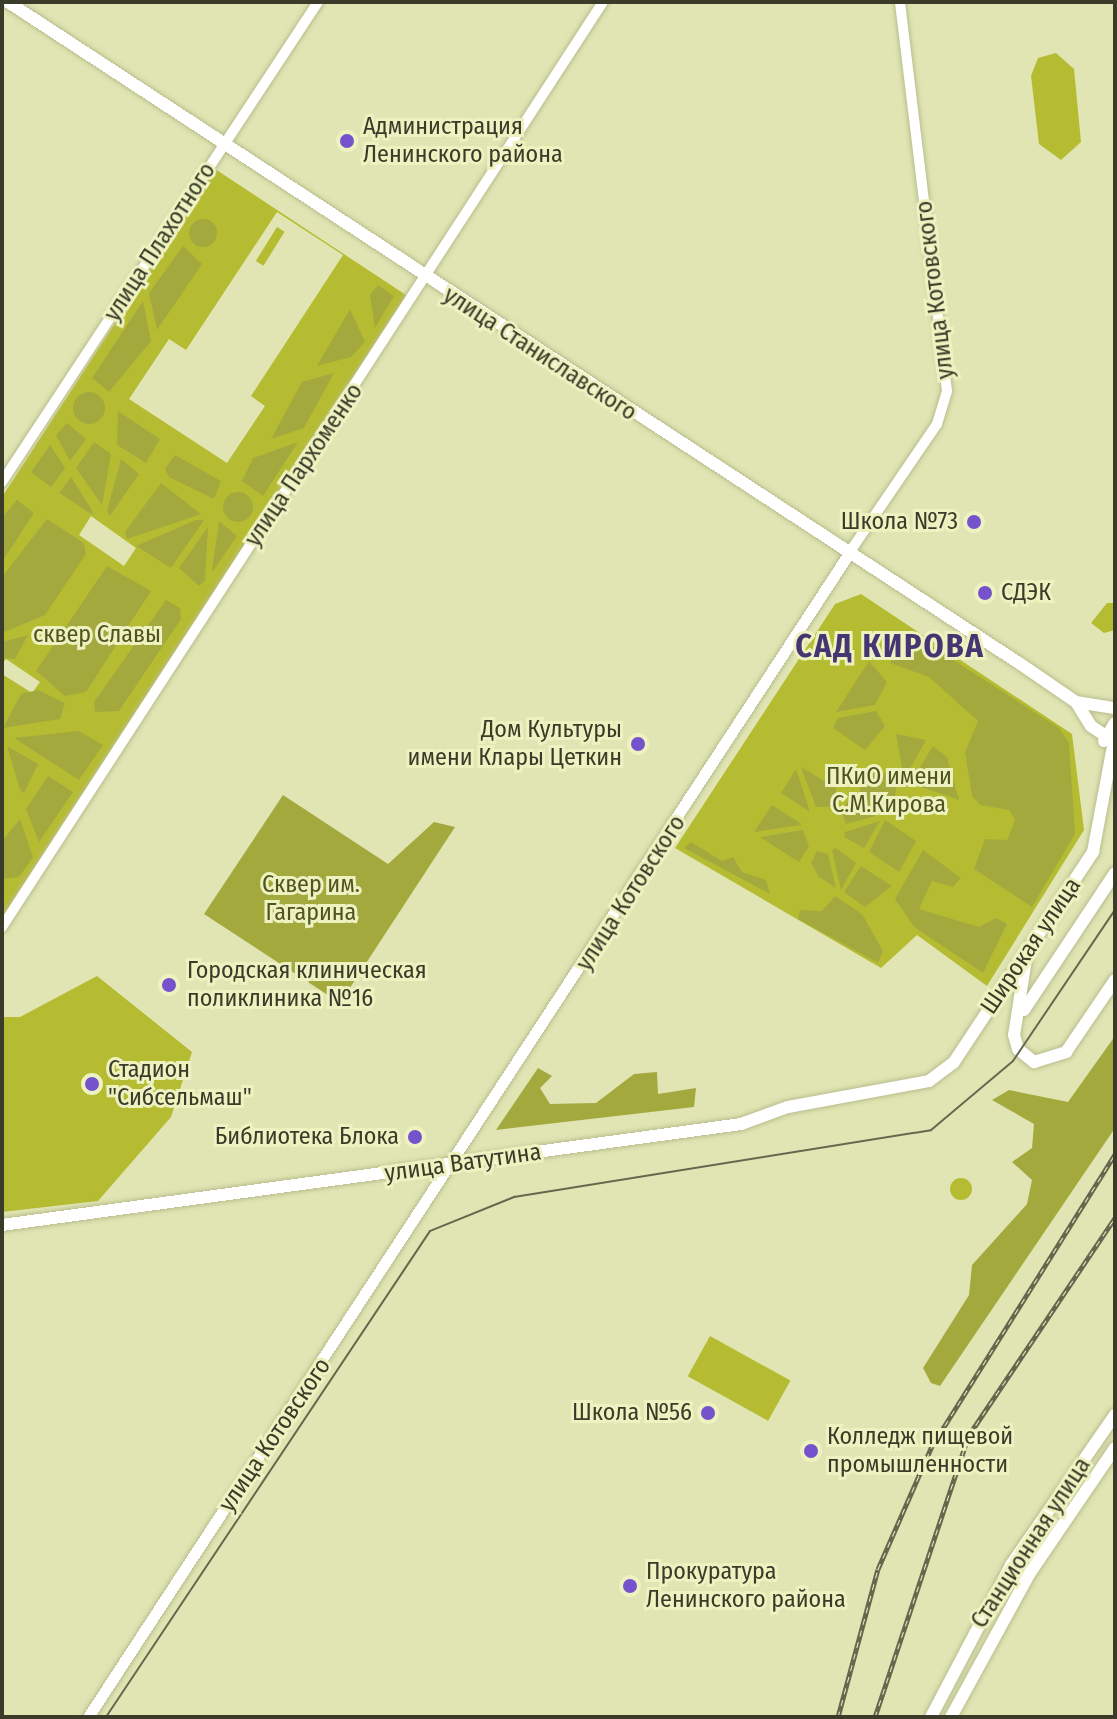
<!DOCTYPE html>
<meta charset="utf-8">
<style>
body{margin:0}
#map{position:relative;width:1117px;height:1719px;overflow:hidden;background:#e0e5b3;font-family:"Fira Sans Condensed",sans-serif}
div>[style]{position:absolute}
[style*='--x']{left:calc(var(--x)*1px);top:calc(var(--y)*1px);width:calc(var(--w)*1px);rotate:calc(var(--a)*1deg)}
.green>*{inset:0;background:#b6bc31;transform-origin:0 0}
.round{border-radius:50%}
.forest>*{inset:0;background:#a4a93e}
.roads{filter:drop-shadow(0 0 2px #b9bd8d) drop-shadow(0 0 2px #b9bd8d)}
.tertiary>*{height:10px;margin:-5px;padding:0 5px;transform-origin:5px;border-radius:5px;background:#fff}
.secondary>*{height:11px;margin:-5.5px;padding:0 5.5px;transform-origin:5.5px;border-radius:5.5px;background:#fff}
.primary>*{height:12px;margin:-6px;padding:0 6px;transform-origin:6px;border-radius:6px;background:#fff}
.tram>*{height:2px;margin:-1px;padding:0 1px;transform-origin:1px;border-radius:1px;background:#66684d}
.rail>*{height:5px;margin-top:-2.5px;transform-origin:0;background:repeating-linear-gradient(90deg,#edf2c0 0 6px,#66684d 0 12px);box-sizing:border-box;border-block:2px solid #66684d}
.dots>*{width:22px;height:22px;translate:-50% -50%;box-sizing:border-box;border:4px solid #edf2c0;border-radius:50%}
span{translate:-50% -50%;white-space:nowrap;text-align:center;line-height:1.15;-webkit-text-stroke:6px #edf2c0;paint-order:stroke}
.poi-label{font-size:24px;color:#3a3b28}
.left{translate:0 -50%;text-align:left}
.right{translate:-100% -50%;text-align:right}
.street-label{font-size:24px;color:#3a3b28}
.park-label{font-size:24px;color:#51541d}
.district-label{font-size:32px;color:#453673;font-weight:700;letter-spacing:2px}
.frame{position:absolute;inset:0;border:4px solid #3a3b28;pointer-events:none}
</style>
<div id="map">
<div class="green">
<i style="clip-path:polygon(1056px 53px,1074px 69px,1081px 142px,1061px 160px,1039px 144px,1031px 76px,1038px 58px)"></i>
<i style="clip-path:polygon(evenodd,215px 169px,409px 297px,2px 920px,2px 674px,32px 693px,40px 682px,6px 659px,2px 664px,2px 497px,215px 169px,277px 212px,343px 255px,251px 396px,265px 406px,227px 463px,129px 399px,169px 339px,186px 350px,277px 212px,215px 169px,91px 516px,136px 548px,124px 566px,79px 535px,91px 516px)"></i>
<i style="left:277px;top:227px;width:9px;height:40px;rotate:32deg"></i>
<i style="clip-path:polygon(861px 594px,1072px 734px,1084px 830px,987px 986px,917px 935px,881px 968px,675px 848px,835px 604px)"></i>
<i style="clip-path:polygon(1107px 603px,1115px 603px,1115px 630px,1104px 633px,1091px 623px)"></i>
<i style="clip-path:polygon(97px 976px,192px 1052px,171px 1117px,98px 1201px,2px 1212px,2px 1017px,20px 1017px)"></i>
<i class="round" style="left:950px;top:1178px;width:22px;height:22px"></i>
<i style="left:710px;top:1336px;width:92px;height:46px;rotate:29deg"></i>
</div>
<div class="forest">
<i class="round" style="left:189px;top:219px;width:28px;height:28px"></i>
<i style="clip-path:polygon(183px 246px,202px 264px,157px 330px,149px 293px)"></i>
<i style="clip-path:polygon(378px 285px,394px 296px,375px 328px,370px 295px)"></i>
<i style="clip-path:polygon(143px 301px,151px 341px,109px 392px,92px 378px)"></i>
<i style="clip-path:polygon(350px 309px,365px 342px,351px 357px,317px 366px)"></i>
<i style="clip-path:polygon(334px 373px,304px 428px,271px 439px,302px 382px)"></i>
<i class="round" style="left:73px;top:392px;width:32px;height:32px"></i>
<i style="clip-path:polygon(118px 411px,160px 439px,146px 463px,117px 445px)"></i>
<i style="clip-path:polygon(67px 423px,86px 439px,70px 461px,56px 435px)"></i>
<i style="clip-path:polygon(94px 442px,111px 454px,102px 505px,76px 468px)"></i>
<i style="clip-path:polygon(298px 442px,263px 496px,242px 481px,253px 458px)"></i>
<i style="clip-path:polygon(50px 445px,65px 468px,51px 487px,31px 472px)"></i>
<i style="clip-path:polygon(175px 455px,221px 481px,214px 499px,169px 477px,165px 469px)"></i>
<i style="clip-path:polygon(121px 459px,139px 474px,110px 516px,107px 511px)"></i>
<i style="clip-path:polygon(71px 477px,92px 510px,93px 515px,59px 493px)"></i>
<i style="clip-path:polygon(161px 483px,201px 514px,127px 539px,125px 532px)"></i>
<i class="round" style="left:223px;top:492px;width:30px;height:30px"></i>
<i style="clip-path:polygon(17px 500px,34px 513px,2px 562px,2px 517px)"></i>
<i style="clip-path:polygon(47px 519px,84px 543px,86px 554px,45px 615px,2px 633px,2px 577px)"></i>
<i style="clip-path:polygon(196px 520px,204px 520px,171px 568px,136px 546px)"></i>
<i style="clip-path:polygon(219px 521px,237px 536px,213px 571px,212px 570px)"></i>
<i style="clip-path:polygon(208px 527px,205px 581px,199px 586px,179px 568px)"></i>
<i style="clip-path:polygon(107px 566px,151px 591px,86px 692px,65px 696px,36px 671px)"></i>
<i style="clip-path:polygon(166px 600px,180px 608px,181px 619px,119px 711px,95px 712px,94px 702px)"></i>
<i style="clip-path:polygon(907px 630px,1059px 728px,1069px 743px,1075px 834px,1032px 907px,974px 869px,985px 839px,1007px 840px,1015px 820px,1009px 810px,980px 805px,972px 796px,965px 752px,978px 721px,929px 677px,890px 663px)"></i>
<i style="clip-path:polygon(28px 635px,15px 659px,2px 658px,2px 642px)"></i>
<i style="clip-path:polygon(869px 661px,887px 682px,875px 705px,836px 712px)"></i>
<i style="clip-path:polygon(38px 690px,65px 703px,60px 719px,3px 728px,21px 694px)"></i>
<i style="clip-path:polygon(876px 711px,885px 726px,865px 750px,833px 728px,838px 718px)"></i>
<i style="clip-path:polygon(79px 731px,103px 745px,79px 780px,14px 738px)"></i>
<i style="clip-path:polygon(896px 734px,926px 740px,906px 776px,903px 774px)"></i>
<i style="clip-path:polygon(7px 746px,38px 764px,24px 793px,20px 790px)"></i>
<i style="clip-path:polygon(933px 746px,947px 757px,959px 800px,910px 783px)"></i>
<i style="clip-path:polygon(801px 767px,837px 789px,831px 807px,816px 807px)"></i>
<i style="clip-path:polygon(796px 769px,810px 812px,781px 793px)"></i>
<i class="round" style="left:860px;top:772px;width:36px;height:36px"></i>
<i style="clip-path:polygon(48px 776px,73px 792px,39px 842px,26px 809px)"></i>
<i style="clip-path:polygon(283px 795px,388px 864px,434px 822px,455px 827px,340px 1003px,204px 914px)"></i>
<i style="clip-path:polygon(850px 798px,876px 816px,846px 824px,841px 811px)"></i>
<i style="clip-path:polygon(772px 805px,800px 823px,801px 825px,754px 832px)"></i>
<i style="clip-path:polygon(20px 819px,33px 857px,19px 877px,2px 879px,2px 841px)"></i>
<i style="clip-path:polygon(885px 820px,916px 841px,899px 872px,869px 852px)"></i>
<i style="clip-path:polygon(880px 821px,864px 848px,844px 837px,845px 832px)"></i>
<i style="clip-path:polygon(803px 830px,809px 846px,799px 862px,760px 837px)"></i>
<i style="clip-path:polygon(691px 842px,722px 861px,733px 857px,742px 872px,766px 880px,770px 894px,684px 848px)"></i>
<i style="clip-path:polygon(836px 848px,856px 863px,841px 890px,832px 850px)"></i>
<i style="clip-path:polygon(923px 850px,961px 878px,953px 887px,932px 881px,919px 909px,979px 927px,996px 918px,1007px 924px,983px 973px,914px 927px,895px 899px)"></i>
<i style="clip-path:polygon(817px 851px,828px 854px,836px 888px,819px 877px,811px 863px)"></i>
<i style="clip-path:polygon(861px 866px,892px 886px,865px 907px,844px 892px)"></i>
<i style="clip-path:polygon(835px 896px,862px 914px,883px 951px,878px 963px,798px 919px,800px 910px,822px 911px)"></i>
<i style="clip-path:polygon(1115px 1036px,1115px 1128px,940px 1386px,931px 1383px,923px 1368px,969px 1295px,972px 1265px,1027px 1204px,1032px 1180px,1012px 1162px,1032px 1148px,1034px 1124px,992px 1100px,1009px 1090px,1068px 1102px)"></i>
<i style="clip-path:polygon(538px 1068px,552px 1076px,540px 1088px,550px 1104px,596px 1103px,634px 1074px,657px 1072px,658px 1094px,696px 1088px,694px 1107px,496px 1130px)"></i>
</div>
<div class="roads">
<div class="tertiary">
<i style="--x:2;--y:482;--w:575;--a:-56.64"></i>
<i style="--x:849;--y:553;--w:156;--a:-55.7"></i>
<i style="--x:937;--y:424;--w:34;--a:-73"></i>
<i style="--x:947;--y:391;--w:392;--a:-96.9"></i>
<i style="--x:2;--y:927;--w:1103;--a:-56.99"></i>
</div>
<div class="secondary">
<i style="--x:88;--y:1717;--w:1391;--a:-56.82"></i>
</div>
<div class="primary">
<i style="--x:8;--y:2;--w:1208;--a:33.18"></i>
<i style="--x:1019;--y:663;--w:69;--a:34.4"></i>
<i style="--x:1076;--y:702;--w:28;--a:58"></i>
<i style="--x:1091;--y:726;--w:25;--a:34"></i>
<i style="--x:1076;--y:702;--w:39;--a:9"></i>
<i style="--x:1104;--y:741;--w:21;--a:-59"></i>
<i style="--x:1027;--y:953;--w:83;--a:99"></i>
<i style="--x:1014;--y:1035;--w:15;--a:74"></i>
<i style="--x:1018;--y:1049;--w:21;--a:39"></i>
<i style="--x:1034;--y:1062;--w:34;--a:-17"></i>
<i style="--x:1066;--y:1052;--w:87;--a:-55.8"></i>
<i style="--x:1024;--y:1010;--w:164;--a:-56.4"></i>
<i style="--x:2;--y:1225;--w:746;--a:-7.78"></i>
<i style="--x:741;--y:1124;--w:50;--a:-19.9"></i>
<i style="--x:788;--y:1107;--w:143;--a:-10.4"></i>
<i style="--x:929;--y:1081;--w:31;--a:-37"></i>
<i style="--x:954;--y:1062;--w:252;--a:-56.5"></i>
<i style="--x:1093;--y:852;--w:118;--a:-79.3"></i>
<i style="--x:931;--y:1717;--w:172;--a:-62.2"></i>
<i style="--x:1011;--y:1565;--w:183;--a:-55.3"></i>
<i style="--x:951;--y:1717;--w:164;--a:-61.3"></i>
<i style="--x:1030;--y:1573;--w:151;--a:-55.8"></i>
</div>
</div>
<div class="tram">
<i style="--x:106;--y:1717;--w:584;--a:-56.31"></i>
<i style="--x:430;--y:1231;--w:91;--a:-22"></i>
<i style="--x:514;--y:1197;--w:422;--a:-9.1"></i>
<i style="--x:931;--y:1130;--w:107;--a:-40.1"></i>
<i style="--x:1013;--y:1061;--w:182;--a:-56"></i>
</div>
<div class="rail">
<i style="--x:838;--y:1717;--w:153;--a:-74.9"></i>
<i style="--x:878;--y:1569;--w:134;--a:-66.3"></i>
<i style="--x:932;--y:1446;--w:345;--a:-57.9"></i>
<i style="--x:875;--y:1717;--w:297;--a:-71.6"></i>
<i style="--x:969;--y:1435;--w:262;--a:-56.1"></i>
</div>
<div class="dots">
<i style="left:347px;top:141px;background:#7553cd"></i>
<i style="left:974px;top:522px;background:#7553cd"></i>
<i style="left:985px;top:593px;background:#7553cd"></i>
<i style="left:638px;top:744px;background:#7553cd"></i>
<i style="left:169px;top:985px;background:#7553cd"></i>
<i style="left:92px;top:1084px;background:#7553cd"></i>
<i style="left:415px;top:1137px;background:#7553cd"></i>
<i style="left:708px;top:1413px;background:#7553cd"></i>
<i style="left:811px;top:1451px;background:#7553cd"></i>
<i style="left:630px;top:1586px;background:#7553cd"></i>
</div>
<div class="poi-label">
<span class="left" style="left:363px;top:141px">Администрация<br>Ленинского района</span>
<span class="right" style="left:958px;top:522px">Школа №73</span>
<span class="left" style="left:1001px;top:593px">СДЭК</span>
<span class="right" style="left:622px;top:744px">Дом Культуры<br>имени Клары Цеткин</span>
<span class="left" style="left:187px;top:985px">Городская клиническая<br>поликлиника №16</span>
<span class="left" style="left:108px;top:1084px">Стадион<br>"Сибсельмаш"</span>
<span class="right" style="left:399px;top:1137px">Библиотека Блока</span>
<span class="right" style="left:692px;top:1413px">Школа №56</span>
<span class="left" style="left:827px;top:1451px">Колледж пищевой<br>промышленности</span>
<span class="left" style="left:646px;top:1586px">Прокуратура<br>Ленинского района</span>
</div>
<div class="street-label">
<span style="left:160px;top:242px;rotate:-57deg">улица Плахотного</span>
<span style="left:935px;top:290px;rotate:-97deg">улица Котовского</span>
<span style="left:540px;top:354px;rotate:33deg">улица Станиславского</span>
<span style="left:304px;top:465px;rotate:-56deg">улица Пархоменко</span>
<span style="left:631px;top:893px;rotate:-57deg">улица Котовского</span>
<span style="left:1031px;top:946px;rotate:-56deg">Широкая улица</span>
<span style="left:463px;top:1163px;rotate:-8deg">улица Ватутина</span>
<span style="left:275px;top:1435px;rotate:-56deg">улица Котовского</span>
<span style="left:1031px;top:1543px;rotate:-57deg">Станционная улица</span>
</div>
<div class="park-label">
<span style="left:97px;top:635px">сквер Славы</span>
<span style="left:889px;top:791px">ПКиО имени<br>С.М.Кирова</span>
<span style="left:311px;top:899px">Сквер им.<br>Гагарина</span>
</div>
<div class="district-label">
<span style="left:890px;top:646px">САД КИРОВА</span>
</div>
<div class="frame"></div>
</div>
